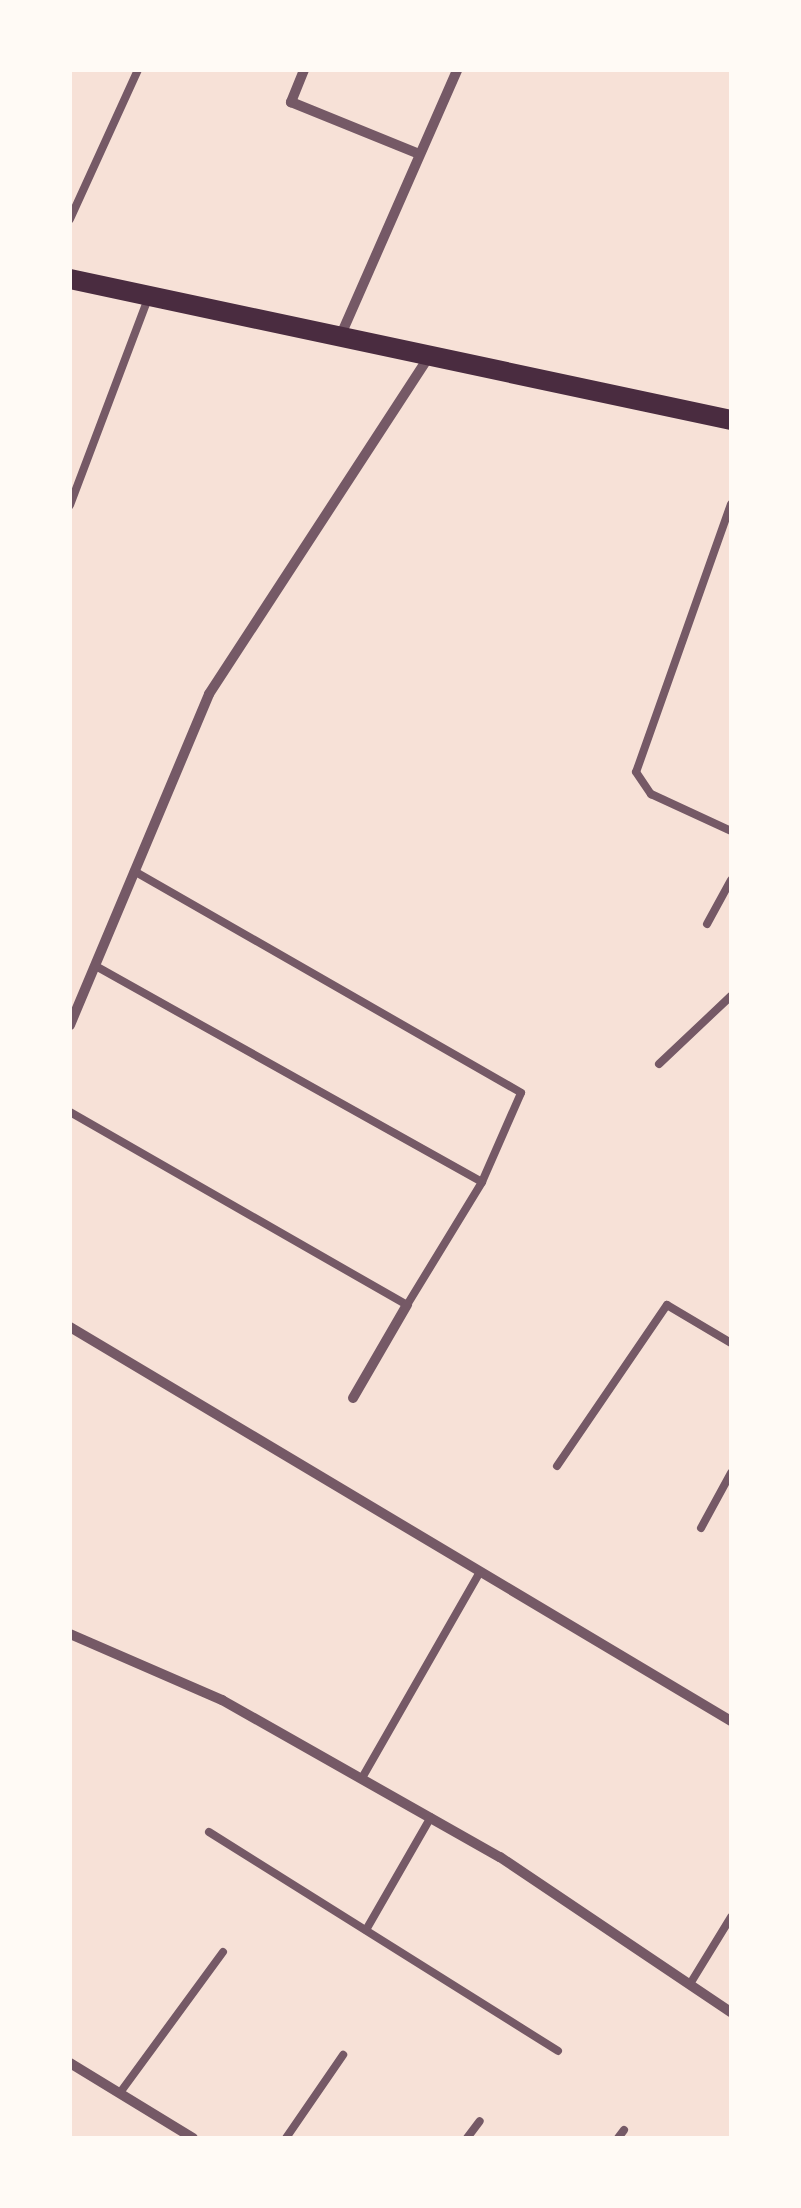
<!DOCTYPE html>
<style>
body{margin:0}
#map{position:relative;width:801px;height:2208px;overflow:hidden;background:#f7e1d7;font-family:"Playfair Display",serif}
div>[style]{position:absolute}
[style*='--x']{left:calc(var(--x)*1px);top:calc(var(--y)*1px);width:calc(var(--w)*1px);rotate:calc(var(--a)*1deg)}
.service>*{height:8px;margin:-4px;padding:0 4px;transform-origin:4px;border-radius:4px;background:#755966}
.minor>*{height:10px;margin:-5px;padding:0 5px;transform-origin:5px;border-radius:5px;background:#755966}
.secondary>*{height:20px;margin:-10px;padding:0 10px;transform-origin:10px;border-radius:10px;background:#4a2c40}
span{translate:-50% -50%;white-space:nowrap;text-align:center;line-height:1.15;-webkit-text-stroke:10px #fffaf5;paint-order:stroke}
.frame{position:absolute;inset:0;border:72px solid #fffaf5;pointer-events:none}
</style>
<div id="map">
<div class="service">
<i style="--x:70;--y:219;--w:164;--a:-65.5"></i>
<i style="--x:731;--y:504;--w:284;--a:109.5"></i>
<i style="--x:636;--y:772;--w:27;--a:56"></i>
<i style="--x:651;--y:794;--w:88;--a:24.8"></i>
<i style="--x:70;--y:505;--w:223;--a:-69.3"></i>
<i style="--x:134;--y:871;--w:446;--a:29.8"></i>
<i style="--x:521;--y:1093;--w:97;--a:113.7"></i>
<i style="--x:707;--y:924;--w:50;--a:-61.4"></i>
<i style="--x:659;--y:1064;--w:99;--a:-43.4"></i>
<i style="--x:70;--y:1112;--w:388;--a:29.8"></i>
<i style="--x:407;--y:1305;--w:144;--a:-58.6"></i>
<i style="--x:482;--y:1182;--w:440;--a:-150.8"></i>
<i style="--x:557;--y:1466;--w:195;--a:-55.7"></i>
<i style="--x:667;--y:1305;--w:74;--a:30.7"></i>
<i style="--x:701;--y:1528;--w:63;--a:-61.4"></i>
<i style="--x:362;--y:1778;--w:237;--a:-60.2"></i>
<i style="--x:209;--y:1832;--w:412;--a:32.1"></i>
<i style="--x:366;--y:1930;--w:130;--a:-60.1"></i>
<i style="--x:690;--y:1984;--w:79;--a:-58.5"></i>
<i style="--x:122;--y:2090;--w:171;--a:-53.8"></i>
<i style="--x:286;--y:2138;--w:101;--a:-55.5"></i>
<i style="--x:467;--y:2138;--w:21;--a:-53"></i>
<i style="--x:618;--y:2138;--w:10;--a:-53"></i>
</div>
<div class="minor">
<i style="--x:304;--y:70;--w:35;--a:112"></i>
<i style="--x:291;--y:102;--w:138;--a:22.1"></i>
<i style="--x:340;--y:337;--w:292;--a:-66.3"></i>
<i style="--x:70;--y:1025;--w:359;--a:-67.2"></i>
<i style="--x:209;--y:694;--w:401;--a:-56.9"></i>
<i style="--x:70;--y:1327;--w:770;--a:30.8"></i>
<i style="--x:353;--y:1398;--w:108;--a:-59.9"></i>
<i style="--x:70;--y:1634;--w:166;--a:23.5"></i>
<i style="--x:222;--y:1700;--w:319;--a:29.5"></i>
<i style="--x:500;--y:1857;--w:278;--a:33.9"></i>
<i style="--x:70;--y:2063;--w:144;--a:31.4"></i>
</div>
<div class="secondary">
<i style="--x:70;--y:279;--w:676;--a:12.04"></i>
</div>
<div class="frame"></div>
</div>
